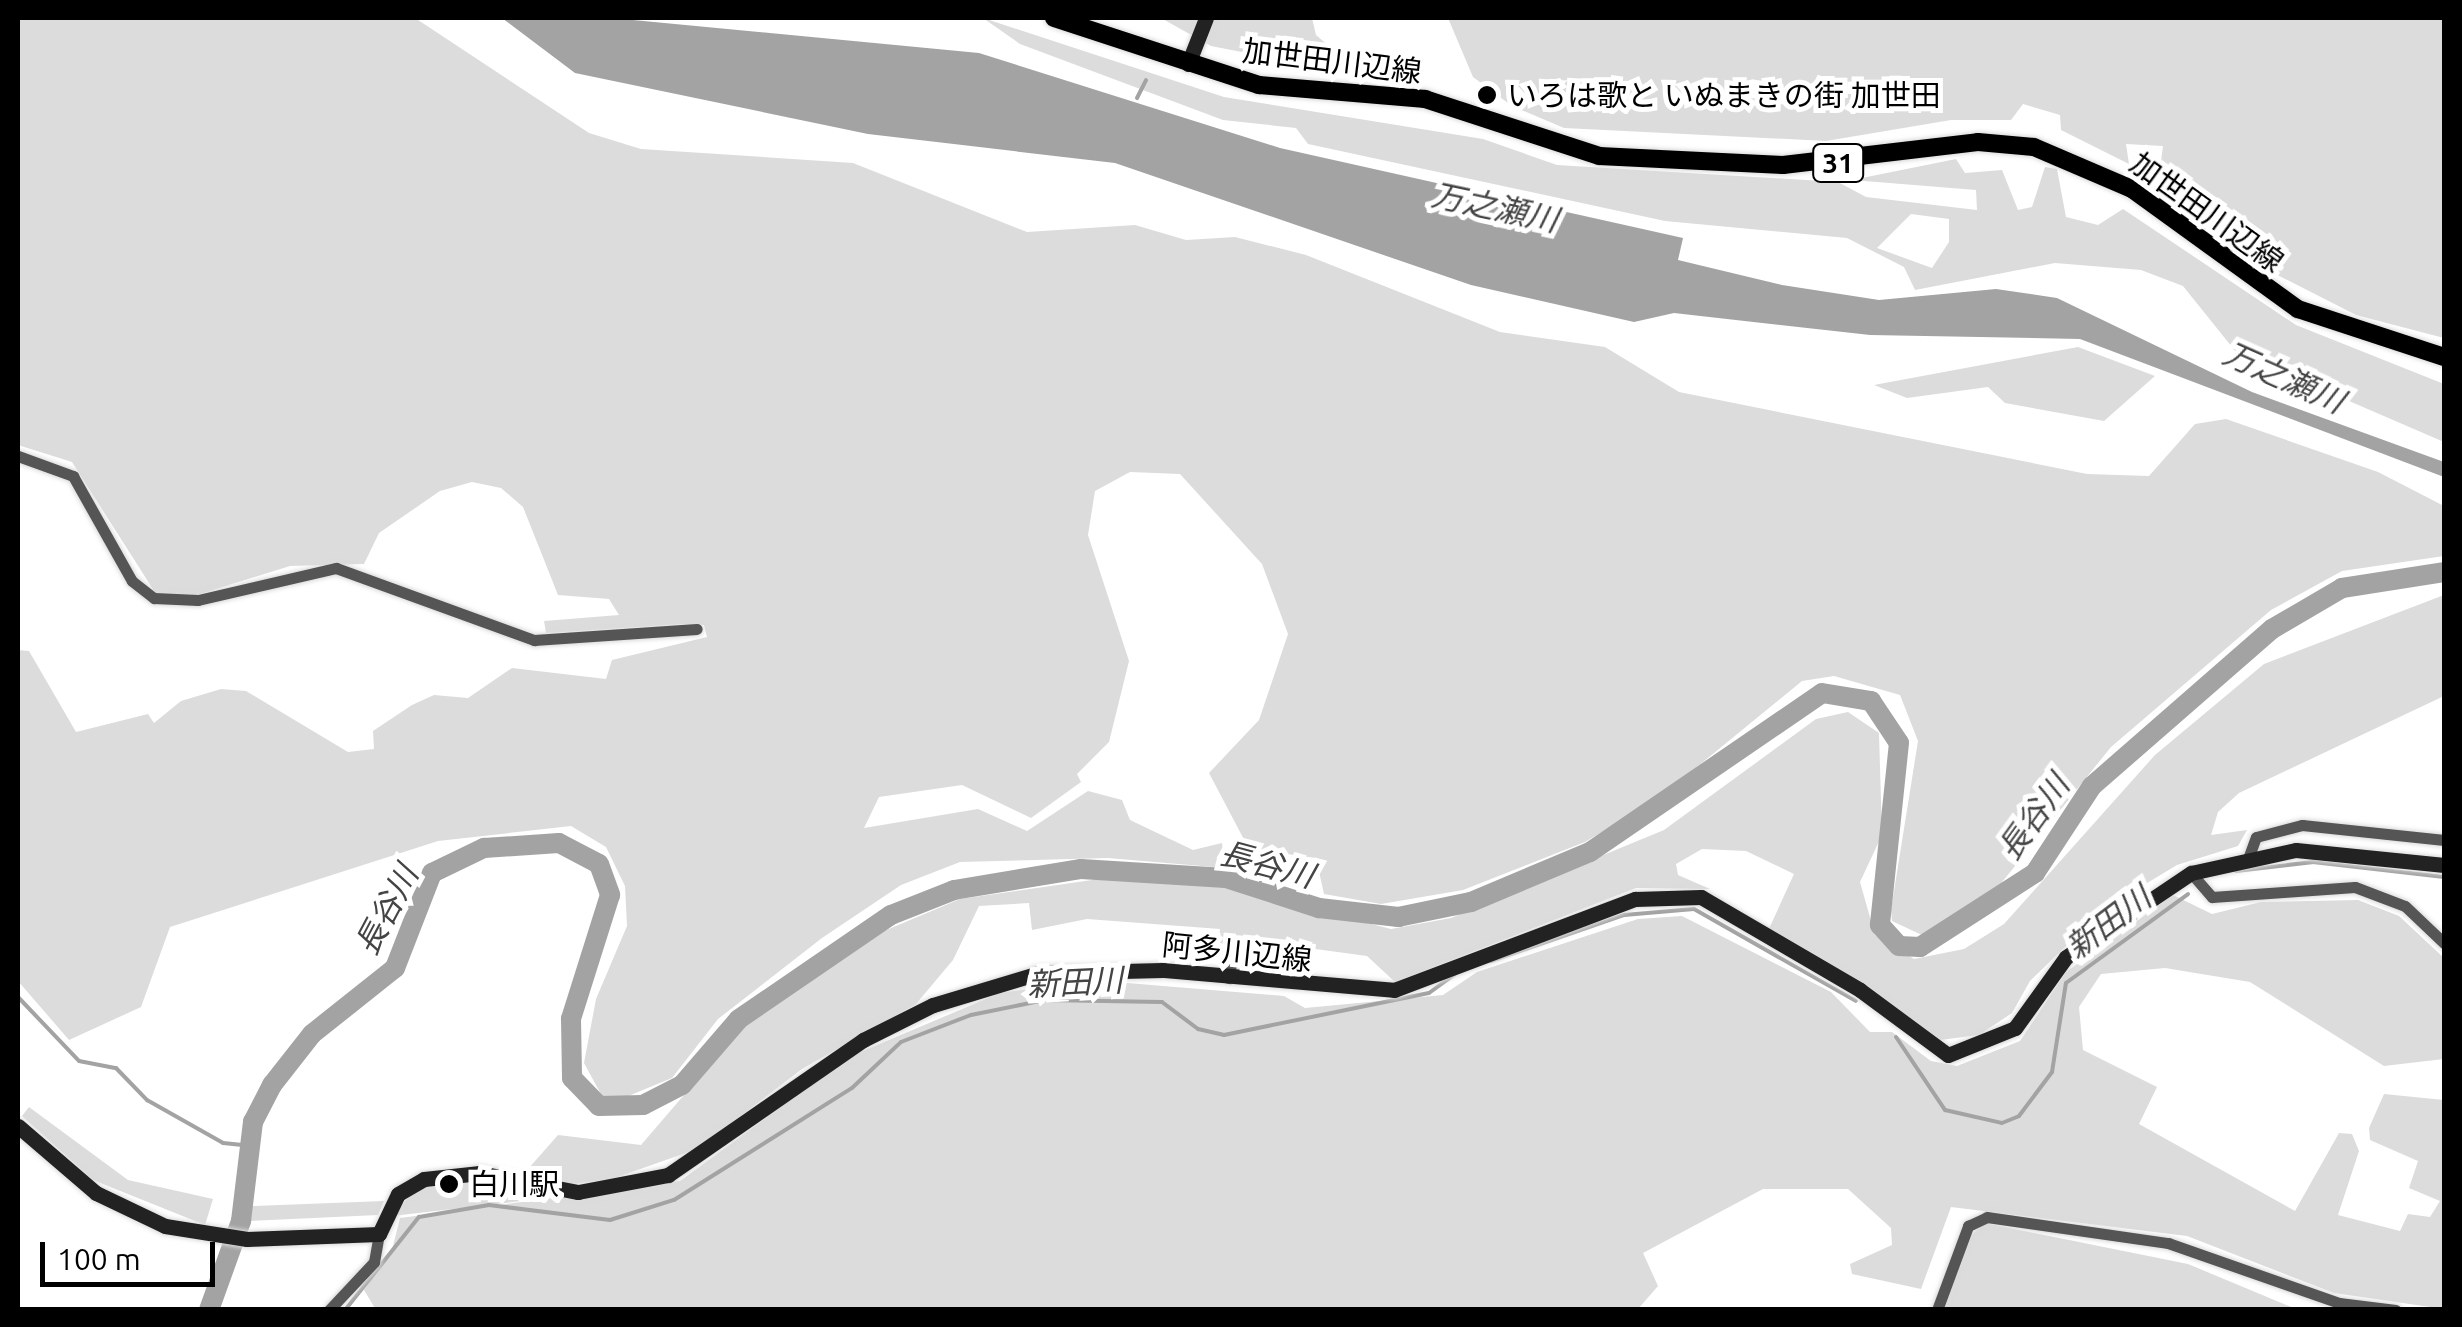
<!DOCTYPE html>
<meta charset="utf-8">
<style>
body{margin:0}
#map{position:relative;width:2462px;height:1327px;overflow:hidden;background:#fff;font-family:Ubuntu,"Noto Sans JP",sans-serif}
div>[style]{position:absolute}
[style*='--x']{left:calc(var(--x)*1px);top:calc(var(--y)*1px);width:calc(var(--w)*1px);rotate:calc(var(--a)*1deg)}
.green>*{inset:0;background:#dcdcdc}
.water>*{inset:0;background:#a3a3a3}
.stream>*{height:4px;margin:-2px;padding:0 2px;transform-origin:2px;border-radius:2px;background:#a3a3a3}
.river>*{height:20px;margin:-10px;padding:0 10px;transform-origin:10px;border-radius:10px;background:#a3a3a3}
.roads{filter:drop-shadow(0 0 2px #dbdbdb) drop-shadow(0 0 2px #dbdbdb)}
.street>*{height:11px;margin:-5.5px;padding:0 5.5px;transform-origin:5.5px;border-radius:5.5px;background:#555}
.secondary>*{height:15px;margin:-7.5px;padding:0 7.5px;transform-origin:7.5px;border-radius:7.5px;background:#222}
.primary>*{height:18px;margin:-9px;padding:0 9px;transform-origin:9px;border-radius:9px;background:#000}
.dots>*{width:28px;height:28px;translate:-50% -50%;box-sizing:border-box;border:5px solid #fff;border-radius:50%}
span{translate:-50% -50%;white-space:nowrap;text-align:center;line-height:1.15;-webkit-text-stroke:10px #fff;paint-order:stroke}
.shield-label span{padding:2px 8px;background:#fff;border:2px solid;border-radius:8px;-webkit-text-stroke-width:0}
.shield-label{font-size:28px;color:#000;font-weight:700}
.street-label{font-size:30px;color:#000}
.poi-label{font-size:30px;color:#000}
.left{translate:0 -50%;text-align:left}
.water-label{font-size:32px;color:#444;font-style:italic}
.frame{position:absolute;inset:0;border:20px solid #000;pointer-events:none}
.scale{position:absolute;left:40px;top:1242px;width:175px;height:45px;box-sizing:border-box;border:5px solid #000;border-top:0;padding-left:12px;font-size:30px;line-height:35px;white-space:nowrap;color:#000;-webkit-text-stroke:8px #fff;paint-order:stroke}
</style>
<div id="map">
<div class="green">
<i style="clip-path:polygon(18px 18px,415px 18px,589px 133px,641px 149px,853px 163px,1027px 232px,1135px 225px,1186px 240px,1235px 237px,1306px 255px,1500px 332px,1605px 347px,1679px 392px,2087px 474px,2149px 476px,2195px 424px,2226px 419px,2378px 472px,2444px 506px,2444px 556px,2342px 571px,2271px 610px,2111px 747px,1994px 892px,1924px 936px,1892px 921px,1891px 910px,1918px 741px,1900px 695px,1834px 676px,1802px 681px,1659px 798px,1585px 842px,1463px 890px,1381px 904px,1324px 894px,1316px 858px,1249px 849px,1209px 773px,1259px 720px,1288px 634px,1262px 564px,1180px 474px,1130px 472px,1095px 491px,1088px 535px,1129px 661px,1109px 742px,1077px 774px,1081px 782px,1031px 818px,962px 785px,879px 797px,864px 828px,978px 809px,1027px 831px,1088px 791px,1122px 800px,1130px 820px,1193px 850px,1222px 843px,1225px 868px,1108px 858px,960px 862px,901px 885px,822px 938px,718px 1019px,672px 1078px,621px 1099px,603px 1098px,584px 1063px,596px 999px,627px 926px,625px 886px,606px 847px,571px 826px,438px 841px,170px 927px,141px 1007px,69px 1040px,18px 981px,18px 650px,29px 651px,76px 732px,148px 714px,154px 723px,181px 701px,221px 689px,246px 691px,348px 752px,374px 749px,373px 731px,412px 705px,434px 695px,468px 698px,512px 668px,606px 679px,612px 660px,707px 637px,704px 625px,682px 624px,546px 633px,544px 621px,619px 615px,609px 599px,558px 595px,523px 507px,501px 488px,472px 482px,440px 491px,379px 533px,364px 564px,290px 566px,197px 595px,156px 594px,72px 462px,18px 445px)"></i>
<i style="clip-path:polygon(evenodd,983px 18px,1224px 97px,1483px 139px,1557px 165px,1838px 182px,1866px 197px,1977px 210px,1976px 190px,1852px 180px,1956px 159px,1965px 173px,2002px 170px,2018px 210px,2032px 207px,2045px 167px,2057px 169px,2066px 217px,2098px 225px,2123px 209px,2296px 325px,2444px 384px,2444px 442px,2236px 352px,2183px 286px,2141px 270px,2055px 263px,1915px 290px,1904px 267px,1847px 238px,1665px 221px,1308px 144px,1296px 128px,1223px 120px,1020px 44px,983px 18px,1911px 214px,1949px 219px,1949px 242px,1932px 268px,1877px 248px,1911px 214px)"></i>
<i style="clip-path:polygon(1161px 18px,1312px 18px,1316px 35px,1363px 75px,1300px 75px,1287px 61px,1211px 46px)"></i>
<i style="clip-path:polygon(1448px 18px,2444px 18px,2444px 338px,2356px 315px,2246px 259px,2158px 183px,2163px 146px,2126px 144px,2129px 164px,2061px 130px,2060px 115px,2023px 104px,2011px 120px,1951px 120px,1826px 141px,1564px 128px,1512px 106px,1473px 77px)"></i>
<i style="clip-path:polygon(2078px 347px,2155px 376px,2104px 421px,2005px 403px,1988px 387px,1907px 398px,1874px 385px)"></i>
<i style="clip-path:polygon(2444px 595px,2444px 696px,2239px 793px,2218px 812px,2211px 835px,2247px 830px,2238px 846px,2177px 865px,2104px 909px,2030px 981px,2012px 1013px,1979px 1035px,1932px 1041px,1768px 931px,1794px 874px,1746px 851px,1702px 849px,1676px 864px,1678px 875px,1710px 889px,1636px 888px,1395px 982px,1367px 956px,1308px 948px,1276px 962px,1218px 954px,1220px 929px,1087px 919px,1032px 930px,1029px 903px,979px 906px,953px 960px,916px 1004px,802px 1069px,697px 1149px,612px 1179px,564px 1185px,521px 1177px,558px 1135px,641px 1145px,739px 1031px,877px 934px,960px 899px,1099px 879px,1218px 885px,1391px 929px,1451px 918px,1664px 830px,1816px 719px,1848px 712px,1879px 733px,1882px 835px,1860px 882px,1875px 935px,1914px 959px,1964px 949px,2004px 924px,2155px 755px,2264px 664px)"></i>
<i style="clip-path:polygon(2173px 895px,2212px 914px,2261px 902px,2358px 900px,2399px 916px,2444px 958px,2444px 1059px,2384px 1066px,2250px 982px,2165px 968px,2101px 974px,2079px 1007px,2083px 1050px,2157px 1087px,2139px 1124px,2295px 1211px,2339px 1133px,2352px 1134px,2359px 1151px,2338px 1215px,2400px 1231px,2408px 1214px,2430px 1217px,2440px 1201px,2409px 1188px,2418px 1161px,2370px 1140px,2369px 1128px,2384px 1094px,2444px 1100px,2444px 1309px,2334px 1293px,2187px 1236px,1951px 1207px,1921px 1289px,1852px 1274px,1850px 1264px,1892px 1245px,1891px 1228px,1848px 1189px,1763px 1189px,1643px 1253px,1658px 1286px,1638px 1309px,376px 1310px,364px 1290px,392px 1250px,400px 1218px,680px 1181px,851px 1056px,1000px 993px,1091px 980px,1284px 996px,1305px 1008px,1443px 995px,1477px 972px,1638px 919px,1682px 916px,1831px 992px,1870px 1032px,1892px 1032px,1931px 1061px,1957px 1066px,2020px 1041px,2066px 972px)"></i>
<i style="clip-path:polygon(29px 1107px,128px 1180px,213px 1199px,205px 1225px,93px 1180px,22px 1116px)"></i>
<i style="clip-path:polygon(471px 1179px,548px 1198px,392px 1216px,418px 1187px)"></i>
<i style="clip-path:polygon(384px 1201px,378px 1215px,248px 1221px,251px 1206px)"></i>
<i style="clip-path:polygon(1985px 1223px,2188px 1264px,2296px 1309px,1943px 1310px,1970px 1236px)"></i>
</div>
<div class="water">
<i style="clip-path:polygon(502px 18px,612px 18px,979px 53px,1280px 148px,1683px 238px,1678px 260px,1782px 285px,1879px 300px,1996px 289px,2057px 298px,2252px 392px,2444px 462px,2444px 477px,2080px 339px,1870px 335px,1674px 313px,1634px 322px,1471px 285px,1115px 163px,868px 134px,575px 73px)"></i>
</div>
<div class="stream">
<i style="--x:1137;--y:98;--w:20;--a:-63"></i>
<i style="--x:2236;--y:871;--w:78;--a:-6.7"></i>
<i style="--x:2313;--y:862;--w:132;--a:6.5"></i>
<i style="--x:1491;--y:961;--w:141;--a:-19.1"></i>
<i style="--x:1624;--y:915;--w:70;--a:-4.9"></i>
<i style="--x:1694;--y:909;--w:186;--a:29.6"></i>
<i style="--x:18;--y:997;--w:88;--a:46.4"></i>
<i style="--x:79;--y:1061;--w:38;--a:11"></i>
<i style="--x:116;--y:1068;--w:45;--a:45.9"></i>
<i style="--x:147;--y:1100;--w:87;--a:29.5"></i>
<i style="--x:223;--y:1143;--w:27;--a:6"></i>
<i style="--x:1896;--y:1037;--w:88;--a:56.1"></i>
<i style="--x:1945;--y:1110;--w:58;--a:12.8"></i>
<i style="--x:2002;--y:1123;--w:18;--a:-22"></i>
<i style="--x:2019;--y:1116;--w:55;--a:-53.1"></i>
<i style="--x:2052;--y:1072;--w:90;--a:-81.1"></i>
<i style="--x:2066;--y:983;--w:151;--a:-36.1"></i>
<i style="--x:345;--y:1310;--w:119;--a:-51.5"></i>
<i style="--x:419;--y:1217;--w:71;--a:-9.7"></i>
<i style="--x:489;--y:1205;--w:122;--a:7.1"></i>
<i style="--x:610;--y:1220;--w:67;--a:-17.4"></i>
<i style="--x:674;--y:1200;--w:210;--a:-32.2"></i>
<i style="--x:852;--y:1088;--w:67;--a:-43.2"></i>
<i style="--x:901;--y:1042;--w:75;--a:-21.1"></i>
<i style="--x:971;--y:1015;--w:76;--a:-11.5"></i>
<i style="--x:1045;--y:1000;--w:117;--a:1"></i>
<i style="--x:1162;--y:1002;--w:45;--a:36.9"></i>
<i style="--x:1198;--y:1029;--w:27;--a:13"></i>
<i style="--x:1224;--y:1035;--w:209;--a:-11.6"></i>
<i style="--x:1429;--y:993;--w:32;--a:-36"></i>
</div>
<div class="river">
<i style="--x:209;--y:1310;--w:95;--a:-70.2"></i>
<i style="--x:241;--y:1221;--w:100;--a:-83.1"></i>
<i style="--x:253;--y:1122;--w:42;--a:-62.8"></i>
<i style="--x:272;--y:1085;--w:65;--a:-51.9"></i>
<i style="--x:312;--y:1034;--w:106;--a:-38.5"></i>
<i style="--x:395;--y:968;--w:102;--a:-68.7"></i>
<i style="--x:432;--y:873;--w:58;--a:-25.7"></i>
<i style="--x:484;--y:848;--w:75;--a:-3.8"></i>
<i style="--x:559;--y:843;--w:45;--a:27.7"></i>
<i style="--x:599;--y:864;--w:33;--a:70"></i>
<i style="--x:610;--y:895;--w:130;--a:107.5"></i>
<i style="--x:571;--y:1019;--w:59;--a:89"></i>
<i style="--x:572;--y:1078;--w:39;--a:46"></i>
<i style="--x:599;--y:1106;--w:44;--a:-1.3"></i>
<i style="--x:643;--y:1105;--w:44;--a:-27.1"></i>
<i style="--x:682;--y:1085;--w:87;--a:-49.2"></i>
<i style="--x:739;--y:1019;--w:184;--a:-34.4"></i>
<i style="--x:891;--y:915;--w:68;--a:-21.6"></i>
<i style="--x:954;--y:890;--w:129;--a:-9.4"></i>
<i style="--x:1081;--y:869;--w:145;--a:3.6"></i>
<i style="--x:1226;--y:878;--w:98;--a:17.9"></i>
<i style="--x:1319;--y:908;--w:80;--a:6.5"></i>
<i style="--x:1398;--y:917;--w:75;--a:-11.6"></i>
<i style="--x:1471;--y:902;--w:129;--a:-22.8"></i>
<i style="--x:1590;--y:852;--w:281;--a:-34.4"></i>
<i style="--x:1822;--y:693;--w:50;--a:9.3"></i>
<i style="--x:1871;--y:701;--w:50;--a:56.3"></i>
<i style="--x:1899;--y:743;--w:183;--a:96"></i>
<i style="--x:1880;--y:925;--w:28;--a:48"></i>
<i style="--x:1899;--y:946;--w:21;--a:3"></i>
<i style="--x:1920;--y:947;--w:137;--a:-32.8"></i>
<i style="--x:2035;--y:873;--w:104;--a:-56.8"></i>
<i style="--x:2092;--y:786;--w:239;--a:-41.1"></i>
<i style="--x:2272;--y:629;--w:81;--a:-30.4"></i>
<i style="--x:2342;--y:588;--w:103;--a:-8.9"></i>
</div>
<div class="roads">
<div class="street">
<i style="--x:18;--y:456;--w:59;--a:20"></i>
<i style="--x:73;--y:476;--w:120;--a:60.7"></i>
<i style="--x:132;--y:581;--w:28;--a:38"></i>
<i style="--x:154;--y:598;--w:44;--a:2.6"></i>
<i style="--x:198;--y:600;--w:142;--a:-13.1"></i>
<i style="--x:336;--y:568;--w:211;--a:20"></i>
<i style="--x:534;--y:640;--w:163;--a:-3.9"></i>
<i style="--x:2249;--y:856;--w:20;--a:-70"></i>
<i style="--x:2256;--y:837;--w:48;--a:-14.6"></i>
<i style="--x:2302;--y:825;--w:143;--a:6"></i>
<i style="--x:2191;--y:873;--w:32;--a:49"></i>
<i style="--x:2212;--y:897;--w:143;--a:-4"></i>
<i style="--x:2355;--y:887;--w:53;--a:20.8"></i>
<i style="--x:2405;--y:906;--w:54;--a:43.5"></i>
<i style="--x:1229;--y:978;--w:28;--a:-82"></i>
<i style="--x:329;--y:1310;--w:66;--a:-46.8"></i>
<i style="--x:374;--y:1262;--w:28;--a:-80"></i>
<i style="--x:1937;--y:1310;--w:90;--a:-69.7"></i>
<i style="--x:1968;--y:1226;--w:21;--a:-25"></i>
<i style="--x:1987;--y:1217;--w:183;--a:8.2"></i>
<i style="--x:2168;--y:1243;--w:181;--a:19.3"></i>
<i style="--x:2339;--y:1303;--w:57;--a:7"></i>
</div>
<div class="secondary">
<i style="--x:1188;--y:64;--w:49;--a:-68.6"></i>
<i style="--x:18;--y:1126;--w:103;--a:40.7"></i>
<i style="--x:96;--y:1193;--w:76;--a:25.6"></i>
<i style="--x:165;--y:1226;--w:83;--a:9"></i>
<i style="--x:247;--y:1239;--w:132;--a:-2.2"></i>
<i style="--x:379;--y:1234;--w:44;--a:-64.6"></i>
<i style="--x:398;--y:1194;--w:30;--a:-30"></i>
<i style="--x:424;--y:1179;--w:56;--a:-6.1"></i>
<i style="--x:480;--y:1173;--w:100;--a:11"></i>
<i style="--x:578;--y:1192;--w:92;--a:-10.7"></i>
<i style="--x:668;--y:1175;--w:237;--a:-34.7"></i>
<i style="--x:863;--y:1040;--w:78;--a:-26.6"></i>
<i style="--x:933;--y:1005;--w:111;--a:-16.8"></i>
<i style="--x:1039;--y:973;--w:124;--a:-1.4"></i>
<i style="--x:1163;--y:970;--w:232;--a:4.9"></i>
<i style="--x:1394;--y:990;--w:258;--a:-20.7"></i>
<i style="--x:1635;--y:899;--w:66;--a:-1.7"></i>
<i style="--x:1701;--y:897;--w:184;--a:30.3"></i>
<i style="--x:1860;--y:990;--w:109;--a:36.5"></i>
<i style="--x:1948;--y:1055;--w:72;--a:-21.9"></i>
<i style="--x:2015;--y:1028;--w:87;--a:-54.3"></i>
<i style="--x:2066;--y:957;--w:151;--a:-33.9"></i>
<i style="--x:2191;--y:873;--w:107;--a:-12.4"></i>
<i style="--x:2296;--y:850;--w:149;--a:5.8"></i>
</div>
<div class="primary">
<i style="--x:1054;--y:18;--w:216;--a:18.1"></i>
<i style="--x:1259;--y:85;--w:167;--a:4.8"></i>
<i style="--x:1425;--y:99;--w:183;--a:18.1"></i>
<i style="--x:1599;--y:156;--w:184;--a:2.8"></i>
<i style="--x:1783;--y:165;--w:196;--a:-6.7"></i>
<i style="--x:1978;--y:142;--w:56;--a:5.1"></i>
<i style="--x:2034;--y:147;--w:107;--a:23.2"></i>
<i style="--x:2132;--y:189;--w:205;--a:35.9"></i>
<i style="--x:2298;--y:309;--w:154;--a:18.2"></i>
</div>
</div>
<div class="dots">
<i style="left:1487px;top:95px;background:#000"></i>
<i style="left:449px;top:1184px;background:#000"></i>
</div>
<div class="shield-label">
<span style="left:1838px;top:163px">31</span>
</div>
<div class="street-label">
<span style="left:1332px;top:61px;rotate:7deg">加世田川辺線</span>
<span style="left:2207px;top:212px;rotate:36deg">加世田川辺線</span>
<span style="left:1237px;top:952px;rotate:6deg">阿多川辺線</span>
</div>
<div class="poi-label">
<span class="left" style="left:1507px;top:95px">いろは歌と いぬまきの街 加世田</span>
<span class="left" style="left:469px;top:1184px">白川駅</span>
</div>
<div class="water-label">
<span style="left:1495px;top:207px;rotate:12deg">万之瀬川</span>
<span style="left:2284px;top:377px;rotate:24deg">万之瀬川</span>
<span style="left:2033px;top:817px;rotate:-54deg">長谷川</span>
<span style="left:1267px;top:864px;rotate:15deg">長谷川</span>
<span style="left:386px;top:910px;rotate:-62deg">長谷川</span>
<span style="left:2108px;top:922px;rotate:-37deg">新田川</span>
<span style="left:1075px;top:982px;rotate:-3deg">新田川</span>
</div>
<div class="frame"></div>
<div class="scale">100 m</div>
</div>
